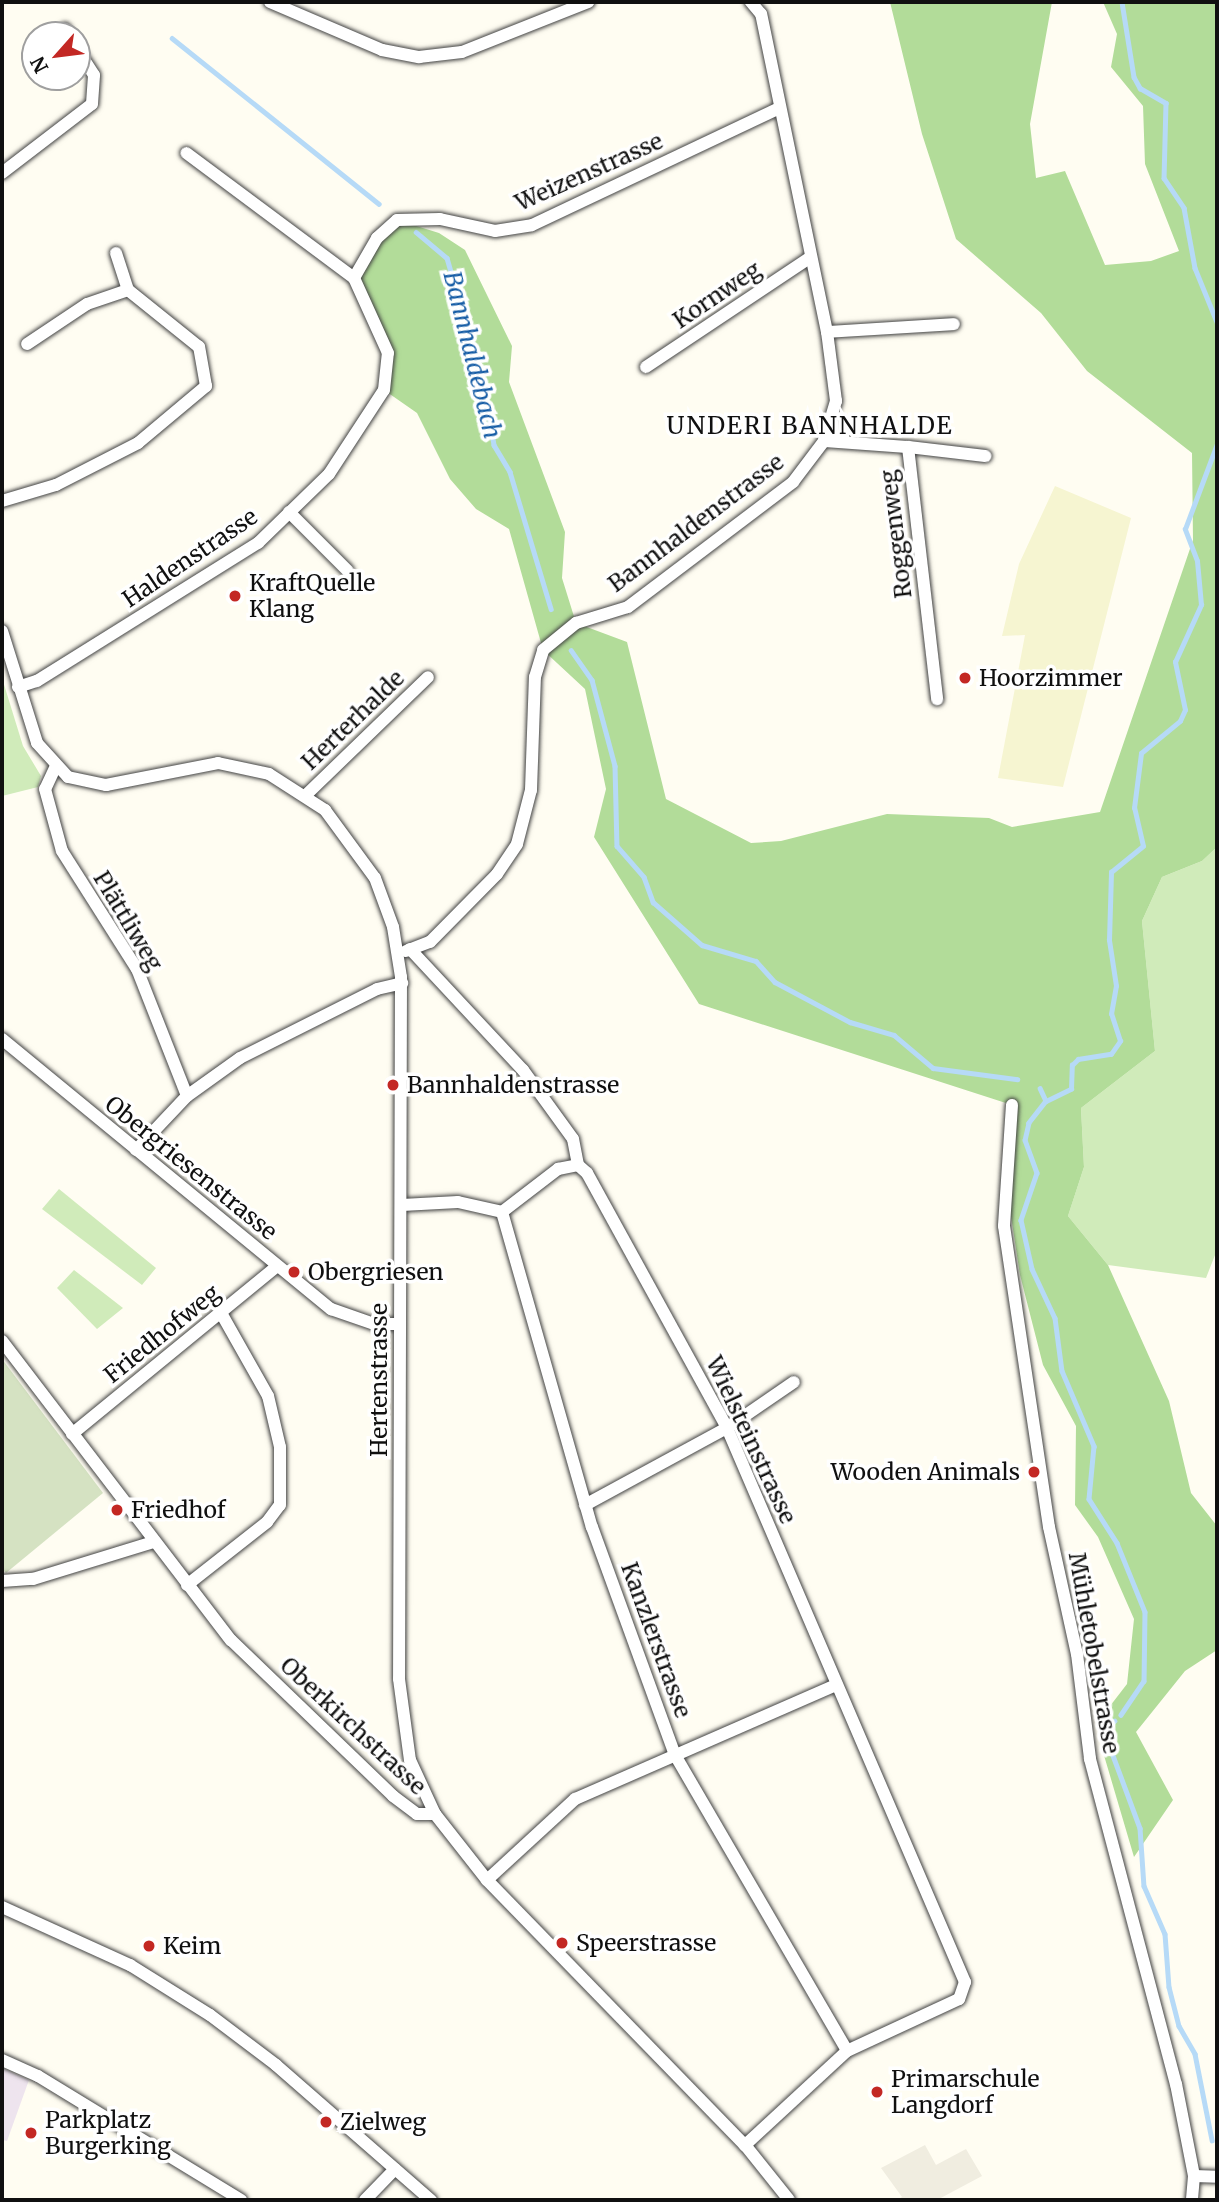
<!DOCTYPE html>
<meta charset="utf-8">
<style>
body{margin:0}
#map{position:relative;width:1219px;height:2202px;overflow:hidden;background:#fffdf2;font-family:Merriweather,serif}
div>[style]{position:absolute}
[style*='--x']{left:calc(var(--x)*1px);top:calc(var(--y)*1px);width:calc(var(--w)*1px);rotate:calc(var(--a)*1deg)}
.industrial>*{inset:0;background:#eee4ee}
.farmland>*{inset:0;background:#f6f5d1}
.green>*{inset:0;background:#d0ebba}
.forest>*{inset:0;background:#b2dc99}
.cemetery>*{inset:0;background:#d5e2c2}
.plaza>*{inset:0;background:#f0ede0}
.stream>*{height:4.5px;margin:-2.25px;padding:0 2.25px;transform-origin:2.25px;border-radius:2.25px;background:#b6daf7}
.roads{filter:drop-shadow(0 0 2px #434343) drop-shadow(0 0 2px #434343)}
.street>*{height:12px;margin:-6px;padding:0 6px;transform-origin:6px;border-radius:6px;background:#fff}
.dots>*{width:19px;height:19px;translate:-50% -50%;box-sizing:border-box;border:4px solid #fff;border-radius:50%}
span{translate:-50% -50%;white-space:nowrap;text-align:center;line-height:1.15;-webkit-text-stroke:7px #fff;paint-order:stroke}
.street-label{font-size:23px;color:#101010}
.poi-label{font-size:23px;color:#101010}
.left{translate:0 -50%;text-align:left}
.right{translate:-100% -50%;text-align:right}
.water-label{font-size:24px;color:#155ca5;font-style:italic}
.neighbourhood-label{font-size:24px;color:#101010;letter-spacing:2px}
.frame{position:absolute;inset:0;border:4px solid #101010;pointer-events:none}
.north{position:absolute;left:21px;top:21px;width:70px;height:70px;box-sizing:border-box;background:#fff;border:2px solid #9f9f9f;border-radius:50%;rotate:242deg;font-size:19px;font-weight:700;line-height:28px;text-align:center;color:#101010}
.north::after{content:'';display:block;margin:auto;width:24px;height:32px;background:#c32824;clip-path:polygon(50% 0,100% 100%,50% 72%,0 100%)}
</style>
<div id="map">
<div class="industrial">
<i style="clip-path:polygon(2px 2068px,29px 2080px,7px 2141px,2px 2140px)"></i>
</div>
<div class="farmland">
<i style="clip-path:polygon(1055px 486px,1131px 518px,1063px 787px,998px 778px,1025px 635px,1002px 636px,1019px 564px)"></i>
</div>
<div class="green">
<i style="clip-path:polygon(2px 678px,23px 746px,41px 776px,38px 787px,2px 796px)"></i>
<i style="clip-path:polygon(1217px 847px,1217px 1250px,1206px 1278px,1108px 1265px,1068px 1216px,1084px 1167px,1081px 1108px,1155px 1051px,1142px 921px,1162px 877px,1202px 861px)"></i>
<i style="clip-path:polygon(59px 1189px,156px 1268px,142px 1285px,42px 1209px)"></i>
<i style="clip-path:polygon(74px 1270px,123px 1308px,97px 1329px,57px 1288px)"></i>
</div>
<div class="forest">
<i style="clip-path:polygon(890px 2px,1052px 2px,1030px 124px,1036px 178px,1065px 171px,1105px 265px,1151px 261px,1179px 251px,1145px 164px,1143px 106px,1111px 67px,1117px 34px,1103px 2px,1217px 2px,1217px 847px,1202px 861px,1162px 877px,1142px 921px,1155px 1051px,1081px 1108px,1084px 1167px,1068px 1216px,1108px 1265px,1169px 1401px,1191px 1493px,1217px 1526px,1217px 1650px,1185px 1671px,1136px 1732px,1173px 1800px,1134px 1857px,1103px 1752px,1100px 1719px,1127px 1684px,1134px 1619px,1098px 1537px,1075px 1505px,1076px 1426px,1043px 1365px,1020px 1275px,1010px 1210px,1012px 1105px,699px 1004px,594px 837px,606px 789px,585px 689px,543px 650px,509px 529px,476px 509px,450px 479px,417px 413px,384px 390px,388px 353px,354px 278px,397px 220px,439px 233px,465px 250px,512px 346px,509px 382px,565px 532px,562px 578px,576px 623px,627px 642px,666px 799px,751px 843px,781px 841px,887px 814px,989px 818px,1012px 827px,1100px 812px,1193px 540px,1192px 453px,1087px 371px,1041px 313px,956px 239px,922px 134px)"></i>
</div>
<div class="cemetery">
<i style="clip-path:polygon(2px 1359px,103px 1493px,6px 1573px,2px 1568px)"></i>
</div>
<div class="plaza">
<i style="clip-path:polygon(925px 2145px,936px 2165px,966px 2149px,982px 2176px,937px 2200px,897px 2200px,902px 2197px,881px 2168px)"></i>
</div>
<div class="stream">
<i style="--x:1122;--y:2;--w:76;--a:80.9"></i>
<i style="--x:1134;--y:77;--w:13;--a:61"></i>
<i style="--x:1140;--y:88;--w:30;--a:30"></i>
<i style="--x:1166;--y:103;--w:75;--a:91.5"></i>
<i style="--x:1164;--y:178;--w:36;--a:56"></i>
<i style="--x:1184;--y:208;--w:61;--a:79.6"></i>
<i style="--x:1195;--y:268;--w:58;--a:67.8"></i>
<i style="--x:172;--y:38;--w:265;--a:38.7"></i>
<i style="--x:416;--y:232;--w:40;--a:40"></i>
<i style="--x:447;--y:258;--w:132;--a:73.8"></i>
<i style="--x:484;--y:385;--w:61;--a:80.5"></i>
<i style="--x:494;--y:445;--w:31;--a:59"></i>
<i style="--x:510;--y:472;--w:143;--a:73.3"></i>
<i style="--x:571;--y:650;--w:37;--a:55"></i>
<i style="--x:592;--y:680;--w:89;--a:75"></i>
<i style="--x:615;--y:766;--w:80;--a:88.6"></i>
<i style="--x:617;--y:846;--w:41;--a:48.9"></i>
<i style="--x:644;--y:877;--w:27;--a:70"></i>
<i style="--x:653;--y:902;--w:65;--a:41.3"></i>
<i style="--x:702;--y:945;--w:56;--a:16.5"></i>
<i style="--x:756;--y:961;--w:28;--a:48"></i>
<i style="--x:775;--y:982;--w:85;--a:28.1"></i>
<i style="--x:850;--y:1022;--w:46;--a:16.5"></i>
<i style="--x:894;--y:1035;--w:51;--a:40.2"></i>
<i style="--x:933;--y:1068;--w:85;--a:7.5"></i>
<i style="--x:1040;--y:1088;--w:14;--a:65"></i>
<i style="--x:1046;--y:1101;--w:28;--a:-26"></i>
<i style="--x:1071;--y:1089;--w:24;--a:-88"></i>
<i style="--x:1072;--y:1065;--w:8;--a:-45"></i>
<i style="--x:1078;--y:1059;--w:33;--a:-9"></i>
<i style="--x:1111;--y:1054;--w:16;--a:-55"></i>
<i style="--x:1120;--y:1041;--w:28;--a:-108"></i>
<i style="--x:1111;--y:1014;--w:28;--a:-80"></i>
<i style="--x:1116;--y:986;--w:47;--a:-98.7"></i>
<i style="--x:1109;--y:940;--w:68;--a:-88.3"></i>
<i style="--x:1111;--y:872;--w:41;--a:-39.1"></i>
<i style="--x:1143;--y:846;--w:39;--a:-103"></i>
<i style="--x:1134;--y:808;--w:55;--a:-82.7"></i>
<i style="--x:1141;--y:753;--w:50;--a:-39.4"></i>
<i style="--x:1180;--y:721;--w:12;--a:-66"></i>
<i style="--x:1185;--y:710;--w:49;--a:-101.8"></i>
<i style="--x:1175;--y:662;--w:63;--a:-65.5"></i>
<i style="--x:1201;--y:605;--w:44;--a:-95.2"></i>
<i style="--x:1197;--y:561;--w:34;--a:-111"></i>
<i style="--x:1185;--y:529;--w:91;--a:-69.4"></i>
<i style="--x:1046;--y:1101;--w:28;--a:128"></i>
<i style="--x:1029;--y:1123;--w:17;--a:103"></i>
<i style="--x:1025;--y:1140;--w:35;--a:70"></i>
<i style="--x:1037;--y:1173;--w:50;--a:108.8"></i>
<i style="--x:1021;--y:1220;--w:50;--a:77.3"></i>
<i style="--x:1032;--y:1269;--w:54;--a:64.9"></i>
<i style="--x:1055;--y:1318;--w:53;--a:82.5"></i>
<i style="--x:1062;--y:1371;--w:82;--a:66.9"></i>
<i style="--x:1094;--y:1446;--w:53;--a:95.4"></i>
<i style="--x:1089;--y:1499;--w:52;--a:57.5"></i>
<i style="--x:1117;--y:1543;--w:74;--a:67.9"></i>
<i style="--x:1145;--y:1612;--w:69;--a:90.8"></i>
<i style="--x:1144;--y:1681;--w:41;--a:124.1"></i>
<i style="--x:1115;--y:1721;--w:9;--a:144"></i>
<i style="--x:1108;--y:1726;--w:16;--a:90"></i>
<i style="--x:1108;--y:1742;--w:92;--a:69.6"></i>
<i style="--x:1140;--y:1828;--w:58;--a:86.1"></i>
<i style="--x:1144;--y:1886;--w:52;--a:66.4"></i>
<i style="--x:1165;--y:1934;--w:53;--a:85.7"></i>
<i style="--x:1169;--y:1987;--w:40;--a:75.6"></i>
<i style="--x:1179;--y:2026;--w:32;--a:60"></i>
<i style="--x:1195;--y:2054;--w:88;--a:78.8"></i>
</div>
<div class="roads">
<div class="street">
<i style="--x:270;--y:2;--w:122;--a:23.2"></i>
<i style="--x:382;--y:50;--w:38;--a:11"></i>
<i style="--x:419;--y:57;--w:43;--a:-6.6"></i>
<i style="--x:462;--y:52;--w:136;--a:-21.6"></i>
<i style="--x:65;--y:29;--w:7;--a:63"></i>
<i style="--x:2;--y:173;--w:113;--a:-37.5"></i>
<i style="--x:92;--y:104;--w:29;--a:-86"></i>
<i style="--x:94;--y:75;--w:31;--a:-123"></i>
<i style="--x:116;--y:253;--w:39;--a:72"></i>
<i style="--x:354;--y:278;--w:46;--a:-60.1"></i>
<i style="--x:377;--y:238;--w:27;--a:-42"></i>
<i style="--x:397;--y:220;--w:43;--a:-1.3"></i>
<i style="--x:440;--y:219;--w:56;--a:12.3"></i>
<i style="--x:495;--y:231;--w:37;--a:-9"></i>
<i style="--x:532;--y:225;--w:273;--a:-25.3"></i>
<i style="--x:827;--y:332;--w:127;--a:-3.6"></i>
<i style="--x:646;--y:367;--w:198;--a:-33.7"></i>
<i style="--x:824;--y:441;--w:84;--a:4.1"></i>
<i style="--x:908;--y:447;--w:254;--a:83.4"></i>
<i style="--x:908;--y:447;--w:78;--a:6.7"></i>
<i style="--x:2;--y:501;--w:56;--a:-16.5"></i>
<i style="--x:56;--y:485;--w:92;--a:-27.1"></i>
<i style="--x:138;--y:443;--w:89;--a:-40"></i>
<i style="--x:206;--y:386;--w:40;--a:-100"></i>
<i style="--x:199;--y:347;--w:91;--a:-141.2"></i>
<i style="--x:128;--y:290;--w:43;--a:161.1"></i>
<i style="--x:87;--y:304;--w:72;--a:146.3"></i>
<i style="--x:289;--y:512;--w:83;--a:45"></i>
<i style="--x:2;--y:631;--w:117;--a:72.6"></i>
<i style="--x:37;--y:743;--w:46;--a:47.6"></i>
<i style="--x:68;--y:777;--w:39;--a:12"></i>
<i style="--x:106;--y:785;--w:114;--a:-11.1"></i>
<i style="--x:218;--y:763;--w:52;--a:12.2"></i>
<i style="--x:269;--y:774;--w:67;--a:32.7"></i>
<i style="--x:325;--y:810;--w:84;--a:53.7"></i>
<i style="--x:375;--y:878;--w:52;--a:69.8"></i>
<i style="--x:393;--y:927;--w:51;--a:80.9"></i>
<i style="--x:401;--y:977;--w:702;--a:90.16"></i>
<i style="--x:399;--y:1679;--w:82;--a:82.3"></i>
<i style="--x:410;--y:1760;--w:60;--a:65.2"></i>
<i style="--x:435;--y:1814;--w:84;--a:51.8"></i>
<i style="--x:487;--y:1880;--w:370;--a:45.8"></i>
<i style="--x:745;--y:2145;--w:70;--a:51.3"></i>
<i style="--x:18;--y:687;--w:20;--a:-18"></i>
<i style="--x:37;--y:681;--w:261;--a:-32"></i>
<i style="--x:258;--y:543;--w:99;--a:-44.2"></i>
<i style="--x:329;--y:474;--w:100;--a:-56.8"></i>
<i style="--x:384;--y:390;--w:37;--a:-84"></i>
<i style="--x:388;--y:353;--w:82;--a:-114.4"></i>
<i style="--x:354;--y:278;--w:209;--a:-143.3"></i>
<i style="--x:55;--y:768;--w:23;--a:115"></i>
<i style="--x:45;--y:789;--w:64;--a:74.7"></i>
<i style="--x:62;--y:851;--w:140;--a:57.6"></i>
<i style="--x:137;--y:969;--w:136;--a:68.5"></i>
<i style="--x:307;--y:794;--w:168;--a:-44"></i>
<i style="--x:410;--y:949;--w:166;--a:47"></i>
<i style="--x:523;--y:1070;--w:85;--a:54.1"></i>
<i style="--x:573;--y:1139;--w:26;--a:79"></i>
<i style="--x:578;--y:1165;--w:12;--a:42"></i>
<i style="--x:587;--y:1173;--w:291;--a:61.2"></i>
<i style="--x:727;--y:1428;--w:603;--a:66.75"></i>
<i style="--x:965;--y:1982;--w:18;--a:109"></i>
<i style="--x:959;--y:1999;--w:123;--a:155.1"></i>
<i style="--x:847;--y:2051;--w:139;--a:137.3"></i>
<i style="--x:406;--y:951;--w:26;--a:-21"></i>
<i style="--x:430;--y:942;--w:95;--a:-45.4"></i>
<i style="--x:497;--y:874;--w:36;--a:-56"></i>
<i style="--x:517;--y:844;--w:56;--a:-75.5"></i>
<i style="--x:531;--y:790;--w:113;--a:-88"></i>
<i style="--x:535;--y:677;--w:28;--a:-73"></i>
<i style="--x:543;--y:650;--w:43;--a:-39.3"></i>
<i style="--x:576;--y:623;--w:54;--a:-17.1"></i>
<i style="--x:628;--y:607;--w:207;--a:-37.1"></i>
<i style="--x:793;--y:482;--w:51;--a:-52.9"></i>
<i style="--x:824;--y:441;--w:42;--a:-73.3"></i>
<i style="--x:836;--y:401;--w:70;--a:-97.4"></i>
<i style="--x:827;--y:332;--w:325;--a:-101.7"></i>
<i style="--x:761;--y:14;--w:16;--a:-130"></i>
<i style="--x:2;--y:1039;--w:426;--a:39.4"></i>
<i style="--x:331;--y:1309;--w:46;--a:19.2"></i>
<i style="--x:374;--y:1324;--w:26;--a:0"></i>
<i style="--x:1012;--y:1105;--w:121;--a:93.8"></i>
<i style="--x:1004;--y:1226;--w:304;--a:81.5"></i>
<i style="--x:1049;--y:1527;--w:130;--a:77.6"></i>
<i style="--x:1077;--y:1654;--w:106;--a:82.9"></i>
<i style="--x:1090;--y:1759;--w:336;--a:75.2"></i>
<i style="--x:1176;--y:2084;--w:94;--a:78.9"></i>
<i style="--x:1194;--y:2176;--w:24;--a:95"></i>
<i style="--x:136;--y:1150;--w:74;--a:-46.6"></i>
<i style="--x:187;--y:1096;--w:65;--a:-35.6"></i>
<i style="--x:240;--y:1058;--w:153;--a:-26.7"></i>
<i style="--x:377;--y:989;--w:26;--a:-13"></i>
<i style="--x:402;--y:1205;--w:56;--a:-3.1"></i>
<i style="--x:458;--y:1202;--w:45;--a:12.8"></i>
<i style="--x:502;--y:1212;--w:328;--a:74.1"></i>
<i style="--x:592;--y:1527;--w:243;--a:70"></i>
<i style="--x:675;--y:1755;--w:342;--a:59.8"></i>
<i style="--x:502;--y:1212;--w:71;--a:-37.5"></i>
<i style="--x:558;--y:1169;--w:20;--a:-11"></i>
<i style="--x:2;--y:1341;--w:377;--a:52.6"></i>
<i style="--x:231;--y:1640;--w:225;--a:43.9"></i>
<i style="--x:393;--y:1796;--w:30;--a:37"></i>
<i style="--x:417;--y:1814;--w:18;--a:0"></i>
<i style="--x:72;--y:1434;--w:265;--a:-39.3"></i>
<i style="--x:585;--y:1505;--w:162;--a:-28.5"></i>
<i style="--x:727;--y:1428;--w:81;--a:-34.5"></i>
<i style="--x:2;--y:1581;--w:31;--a:-4"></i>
<i style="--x:33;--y:1579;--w:126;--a:-17.1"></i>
<i style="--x:187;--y:1585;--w:102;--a:-38.2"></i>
<i style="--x:267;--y:1522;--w:21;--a:-53"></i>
<i style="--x:280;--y:1505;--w:58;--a:-90"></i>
<i style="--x:280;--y:1447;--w:52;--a:-103.2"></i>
<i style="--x:268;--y:1396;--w:95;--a:-119.5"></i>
<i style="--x:487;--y:1880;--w:120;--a:-42.6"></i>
<i style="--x:575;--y:1799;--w:285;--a:-23.6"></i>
<i style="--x:2;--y:1907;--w:141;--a:24.4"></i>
<i style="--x:130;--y:1965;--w:94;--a:32"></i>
<i style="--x:210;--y:2015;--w:83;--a:37.1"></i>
<i style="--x:276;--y:2065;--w:206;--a:41.1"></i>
<i style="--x:2;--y:2060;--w:39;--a:24"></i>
<i style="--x:38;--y:2076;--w:238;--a:31.4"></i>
<i style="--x:1194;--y:2176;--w:23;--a:2"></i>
<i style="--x:365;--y:2200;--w:43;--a:-45.9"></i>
</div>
</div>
<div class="dots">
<i style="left:235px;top:596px;background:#c32824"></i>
<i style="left:965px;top:678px;background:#c32824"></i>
<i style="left:393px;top:1085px;background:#c32824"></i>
<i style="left:294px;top:1272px;background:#c32824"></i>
<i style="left:1034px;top:1472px;background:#c32824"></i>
<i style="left:117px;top:1510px;background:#c32824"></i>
<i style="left:562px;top:1943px;background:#c32824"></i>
<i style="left:149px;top:1946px;background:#c32824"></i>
<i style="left:877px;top:2092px;background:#c32824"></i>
<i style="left:326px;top:2122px;background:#c32824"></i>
<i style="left:31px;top:2133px;background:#c32824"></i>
</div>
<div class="street-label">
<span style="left:589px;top:172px;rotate:-24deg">Weizenstrasse</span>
<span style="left:717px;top:295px;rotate:-34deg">Kornweg</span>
<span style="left:696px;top:523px;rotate:-37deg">Bannhaldenstrasse</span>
<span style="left:896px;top:534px;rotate:-97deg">Roggenweg</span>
<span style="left:190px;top:558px;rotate:-34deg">Haldenstrasse</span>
<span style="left:353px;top:720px;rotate:-44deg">Herterhalde</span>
<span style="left:128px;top:921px;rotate:59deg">Plättliweg</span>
<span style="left:191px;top:1168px;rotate:39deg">Obergriesenstrasse</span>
<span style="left:162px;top:1334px;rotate:-39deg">Friedhofweg</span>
<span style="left:379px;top:1380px;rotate:-90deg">Hertenstrasse</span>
<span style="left:751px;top:1440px;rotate:65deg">Wielsteinstrasse</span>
<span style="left:656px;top:1640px;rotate:70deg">Kanzlerstrasse</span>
<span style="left:1094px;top:1653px;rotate:80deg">Mühletobelstrasse</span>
<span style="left:353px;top:1726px;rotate:43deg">Oberkirchstrasse</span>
</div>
<div class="poi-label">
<span class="left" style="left:249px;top:596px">KraftQuelle<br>Klang</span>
<span class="left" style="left:979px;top:678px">Hoorzimmer</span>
<span class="left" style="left:407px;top:1085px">Bannhaldenstrasse</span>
<span class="left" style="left:308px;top:1272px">Obergriesen</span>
<span class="right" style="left:1020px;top:1472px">Wooden Animals</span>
<span class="left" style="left:131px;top:1510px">Friedhof</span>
<span class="left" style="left:576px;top:1943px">Speerstrasse</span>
<span class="left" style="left:163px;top:1946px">Keim</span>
<span class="left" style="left:891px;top:2092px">Primarschule<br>Langdorf</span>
<span class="left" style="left:45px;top:2133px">Parkplatz<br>Burgerking</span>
<span class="left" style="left:340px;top:2122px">Zielweg</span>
</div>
<div class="water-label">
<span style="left:472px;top:355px;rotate:76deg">Bannhaldebach</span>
</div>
<div class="neighbourhood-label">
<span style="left:810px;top:426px">UNDERI BANNHALDE</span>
</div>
<div class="frame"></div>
<div class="north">N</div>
</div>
